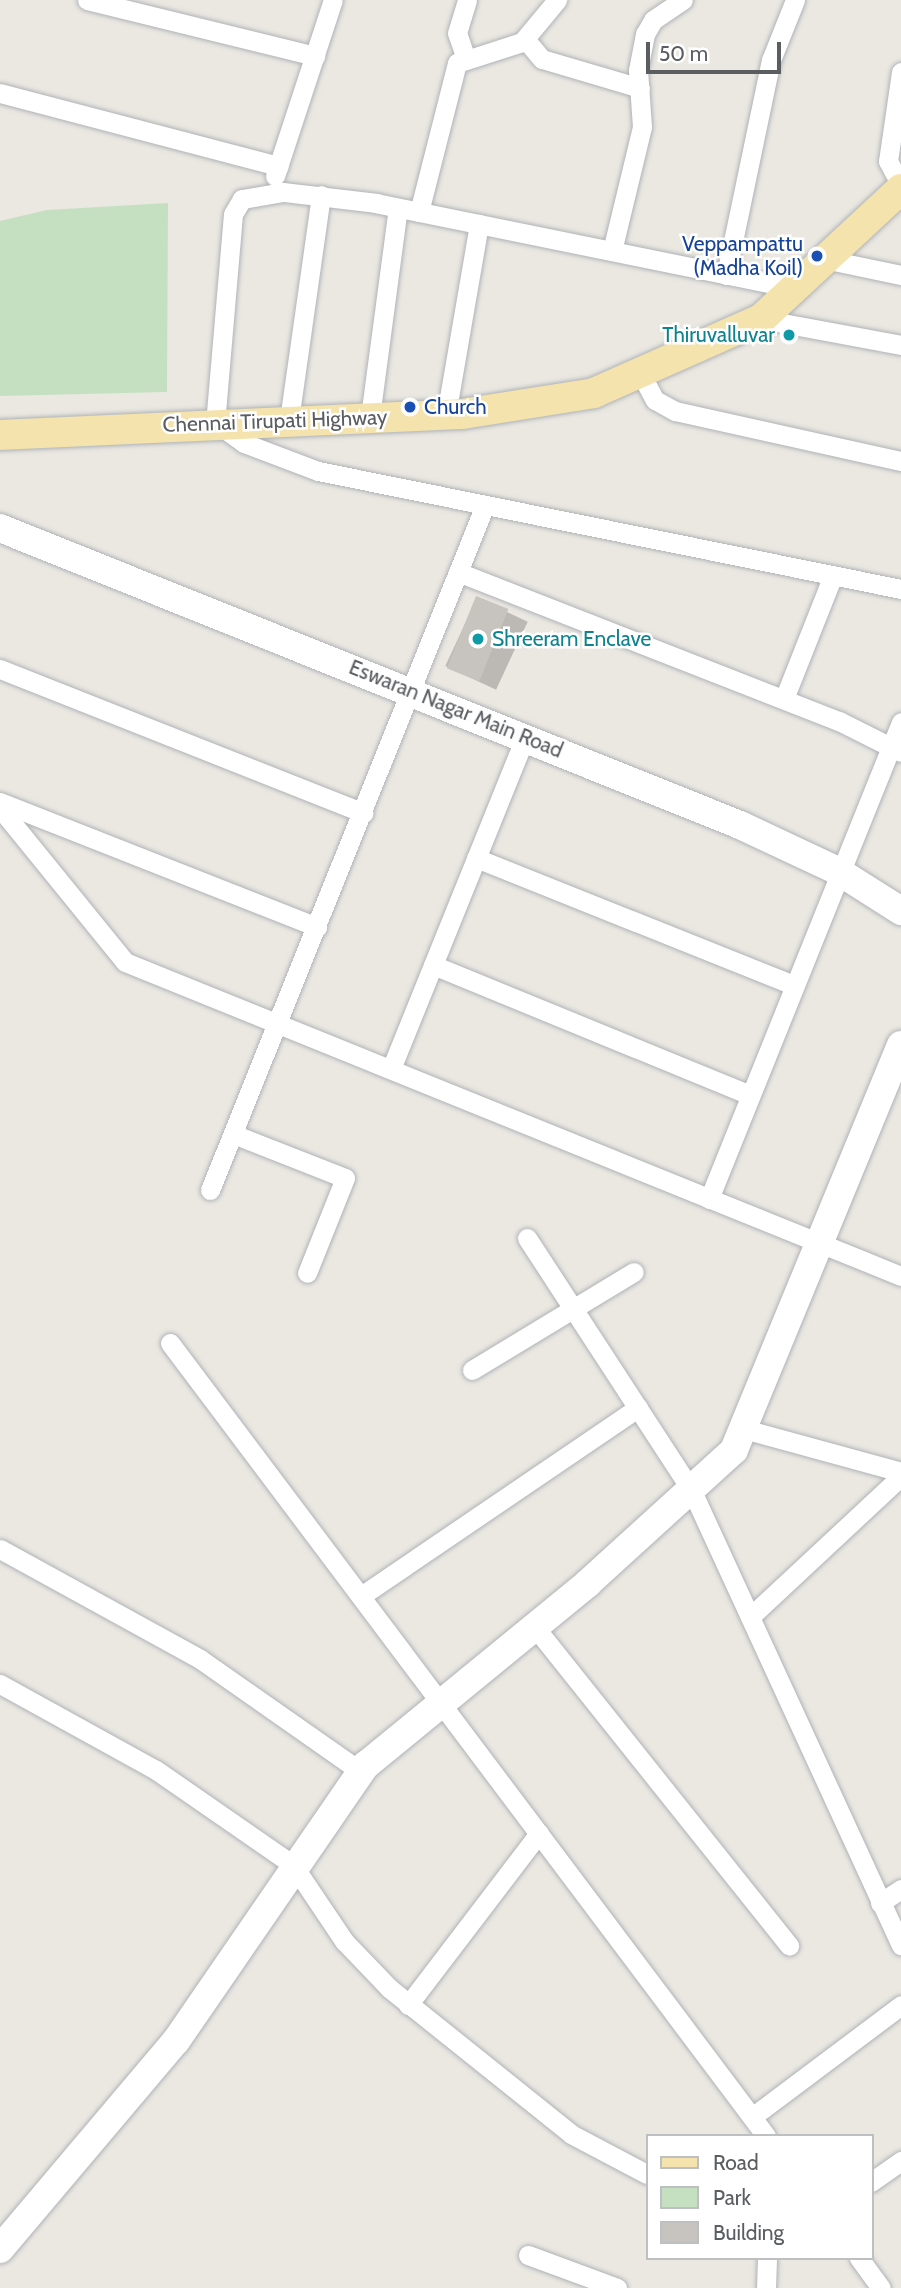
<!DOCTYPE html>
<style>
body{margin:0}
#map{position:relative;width:901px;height:2288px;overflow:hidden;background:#ebe8e2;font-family:Cabin,sans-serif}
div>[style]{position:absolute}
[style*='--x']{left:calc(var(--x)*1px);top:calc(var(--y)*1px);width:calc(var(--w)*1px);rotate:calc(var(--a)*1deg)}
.green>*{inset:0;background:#c4e0c1}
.shadow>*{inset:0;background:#0003;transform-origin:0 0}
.building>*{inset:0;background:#c7c3be;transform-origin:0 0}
.roads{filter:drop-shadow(0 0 2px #afb3b6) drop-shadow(0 0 2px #afb3b6)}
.street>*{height:19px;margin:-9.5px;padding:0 9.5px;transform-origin:9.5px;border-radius:9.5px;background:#fff}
.secondary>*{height:28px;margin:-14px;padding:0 14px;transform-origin:14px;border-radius:14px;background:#fff}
.primary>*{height:30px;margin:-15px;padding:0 15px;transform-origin:15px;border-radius:15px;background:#f5e3ad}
.dots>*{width:19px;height:19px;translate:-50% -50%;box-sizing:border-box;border:4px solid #fff;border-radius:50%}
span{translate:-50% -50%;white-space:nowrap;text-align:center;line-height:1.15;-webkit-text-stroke:5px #fff;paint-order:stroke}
.transit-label{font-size:21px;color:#164399}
.right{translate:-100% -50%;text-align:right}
.left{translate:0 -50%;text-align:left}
.culture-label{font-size:21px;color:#0d838f}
.street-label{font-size:21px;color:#5a5e61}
.legend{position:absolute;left:646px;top:2134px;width:228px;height:126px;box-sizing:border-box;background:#fff;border:2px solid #bdbfc0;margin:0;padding:9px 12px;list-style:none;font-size:21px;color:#5a5e61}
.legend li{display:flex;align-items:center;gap:14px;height:35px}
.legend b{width:35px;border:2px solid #bdbfc0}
.scale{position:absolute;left:646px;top:42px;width:135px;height:32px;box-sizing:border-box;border:4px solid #5a5e61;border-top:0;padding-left:9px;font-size:21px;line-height:24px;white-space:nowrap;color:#5a5e61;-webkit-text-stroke:5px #fff;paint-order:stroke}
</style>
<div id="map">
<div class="green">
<i style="clip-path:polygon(168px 203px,167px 392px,0 396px,0 221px,47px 210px)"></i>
</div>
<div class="shadow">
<i style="left:477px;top:598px;width:56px;height:75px;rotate:25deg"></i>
</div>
<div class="building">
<i style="left:476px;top:596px;width:35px;height:78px;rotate:22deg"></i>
</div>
<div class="roads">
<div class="street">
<i style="--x:87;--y:0;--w:235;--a:13.8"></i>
<i style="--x:525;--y:39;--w:26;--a:50"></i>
<i style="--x:542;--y:59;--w:102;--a:16.5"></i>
<i style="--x:465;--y:56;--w:24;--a:-109"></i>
<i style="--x:457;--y:33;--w:34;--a:-73"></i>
<i style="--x:901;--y:72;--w:90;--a:98.3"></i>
<i style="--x:888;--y:161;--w:27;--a:62"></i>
<i style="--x:0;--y:93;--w:288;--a:14.7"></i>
<i style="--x:275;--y:176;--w:185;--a:-71.8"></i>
<i style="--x:419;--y:212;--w:154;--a:-75.7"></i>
<i style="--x:457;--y:63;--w:68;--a:-17.9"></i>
<i style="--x:522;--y:42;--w:55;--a:-50.2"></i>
<i style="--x:612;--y:251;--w:128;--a:-76.4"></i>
<i style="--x:642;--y:127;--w:57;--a:-94"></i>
<i style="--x:638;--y:70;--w:37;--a:-79"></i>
<i style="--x:645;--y:34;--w:16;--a:-60"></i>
<i style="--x:653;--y:20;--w:36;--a:-34"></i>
<i style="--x:829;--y:260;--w:74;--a:11.8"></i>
<i style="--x:726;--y:275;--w:220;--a:-78.2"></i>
<i style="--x:771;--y:60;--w:65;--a:-68.2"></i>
<i style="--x:798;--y:289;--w:430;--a:-168.5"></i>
<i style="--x:377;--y:203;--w:95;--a:-173.3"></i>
<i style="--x:283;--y:192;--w:42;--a:170.3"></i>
<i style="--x:242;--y:199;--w:17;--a:121"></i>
<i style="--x:233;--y:214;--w:209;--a:94.9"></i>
<i style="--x:215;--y:422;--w:36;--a:36"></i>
<i style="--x:244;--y:443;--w:79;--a:20.7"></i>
<i style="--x:318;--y:471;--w:595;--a:11.44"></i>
<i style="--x:761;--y:319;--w:142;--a:10.5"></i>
<i style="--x:642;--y:376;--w:27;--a:62"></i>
<i style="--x:655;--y:400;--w:23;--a:29"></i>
<i style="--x:675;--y:411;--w:231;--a:12.5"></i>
<i style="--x:446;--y:415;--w:194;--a:-80.2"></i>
<i style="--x:370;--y:417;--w:211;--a:-82.4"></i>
<i style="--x:289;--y:420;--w:227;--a:-81.9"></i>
<i style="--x:458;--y:572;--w:409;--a:21.4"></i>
<i style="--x:839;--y:721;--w:69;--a:26.6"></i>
<i style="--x:0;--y:669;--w:391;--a:21.6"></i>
<i style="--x:784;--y:699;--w:133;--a:-68.4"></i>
<i style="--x:0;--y:802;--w:341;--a:21.5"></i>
<i style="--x:0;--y:808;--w:198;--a:50.9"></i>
<i style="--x:125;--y:962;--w:837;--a:22.03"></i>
<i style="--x:476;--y:858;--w:341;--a:21.8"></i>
<i style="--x:433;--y:965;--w:343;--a:22.3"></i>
<i style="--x:391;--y:1069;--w:358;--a:-68"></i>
<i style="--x:233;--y:1134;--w:120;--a:21.4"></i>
<i style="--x:345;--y:1178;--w:102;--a:111.8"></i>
<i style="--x:210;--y:1190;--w:738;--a:-68.13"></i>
<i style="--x:709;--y:1199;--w:514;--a:-68.07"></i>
<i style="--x:527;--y:1238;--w:302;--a:56.9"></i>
<i style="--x:692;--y:1491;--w:500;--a:65.3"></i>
<i style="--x:170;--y:1343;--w:992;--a:53.07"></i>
<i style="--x:472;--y:1370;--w:189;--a:-31.2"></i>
<i style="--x:744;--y:1429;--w:163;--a:15.3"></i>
<i style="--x:0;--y:1549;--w:228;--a:28.8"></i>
<i style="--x:200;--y:1659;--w:195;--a:35"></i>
<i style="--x:361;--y:1596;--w:335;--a:-34.2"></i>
<i style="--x:750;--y:1617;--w:207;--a:-43"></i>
<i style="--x:534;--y:1626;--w:409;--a:51.4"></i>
<i style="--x:0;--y:1684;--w:178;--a:28.9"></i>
<i style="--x:156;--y:1770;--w:167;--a:34.7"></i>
<i style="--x:293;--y:1865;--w:92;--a:56.1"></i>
<i style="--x:344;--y:1941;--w:65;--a:46.2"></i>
<i style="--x:389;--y:1988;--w:233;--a:38.7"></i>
<i style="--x:571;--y:2134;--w:86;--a:27.8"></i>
<i style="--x:880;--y:1903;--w:25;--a:-34"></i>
<i style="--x:408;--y:2005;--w:216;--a:-52.7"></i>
<i style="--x:752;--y:2117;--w:186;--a:-36.9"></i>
<i style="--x:871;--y:2182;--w:37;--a:-35"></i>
<i style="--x:528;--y:2255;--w:95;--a:20.3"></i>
<i style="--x:859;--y:2258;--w:37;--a:54"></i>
<i style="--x:766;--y:2288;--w:30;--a:-88"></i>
</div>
<div class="secondary">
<i style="--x:0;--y:528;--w:797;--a:21.87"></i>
<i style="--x:740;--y:825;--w:108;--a:25.1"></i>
<i style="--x:838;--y:871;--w:75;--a:32.4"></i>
<i style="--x:0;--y:2249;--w:272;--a:-49.8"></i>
<i style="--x:176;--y:2041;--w:335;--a:-55.5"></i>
<i style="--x:366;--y:1765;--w:287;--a:-39.3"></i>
<i style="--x:588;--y:1583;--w:197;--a:-42.3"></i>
<i style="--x:734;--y:1450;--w:438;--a:-67.6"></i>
</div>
<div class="primary">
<i style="--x:0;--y:435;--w:462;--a:-2.6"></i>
<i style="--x:462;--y:414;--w:134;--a:-9"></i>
<i style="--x:594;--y:393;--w:183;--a:-23.9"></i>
<i style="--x:761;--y:319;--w:191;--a:-42.9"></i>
</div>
</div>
<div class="dots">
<i style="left:817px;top:256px;background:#1a4fb4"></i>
<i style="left:789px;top:335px;background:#0f9aa8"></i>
<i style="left:410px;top:407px;background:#1a4fb4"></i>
<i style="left:478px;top:639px;background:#0f9aa8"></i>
</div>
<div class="transit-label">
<span class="right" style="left:803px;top:256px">Veppampattu<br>(Madha Koil)</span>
<span class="left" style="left:424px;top:407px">Church</span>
</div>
<div class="culture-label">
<span class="right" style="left:775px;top:335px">Thiruvalluvar</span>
<span class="left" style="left:492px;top:639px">Shreeram Enclave</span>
</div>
<div class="street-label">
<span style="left:275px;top:421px;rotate:-2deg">Chennai Tirupati Highway</span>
<span style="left:456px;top:709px;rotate:22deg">Eswaran Nagar Main Road</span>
</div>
<ul class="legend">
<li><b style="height:9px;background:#f5e3ad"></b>Road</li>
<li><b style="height:19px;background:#c4e0c1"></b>Park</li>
<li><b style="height:19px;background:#c7c3be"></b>Building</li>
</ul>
<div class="scale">50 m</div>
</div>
